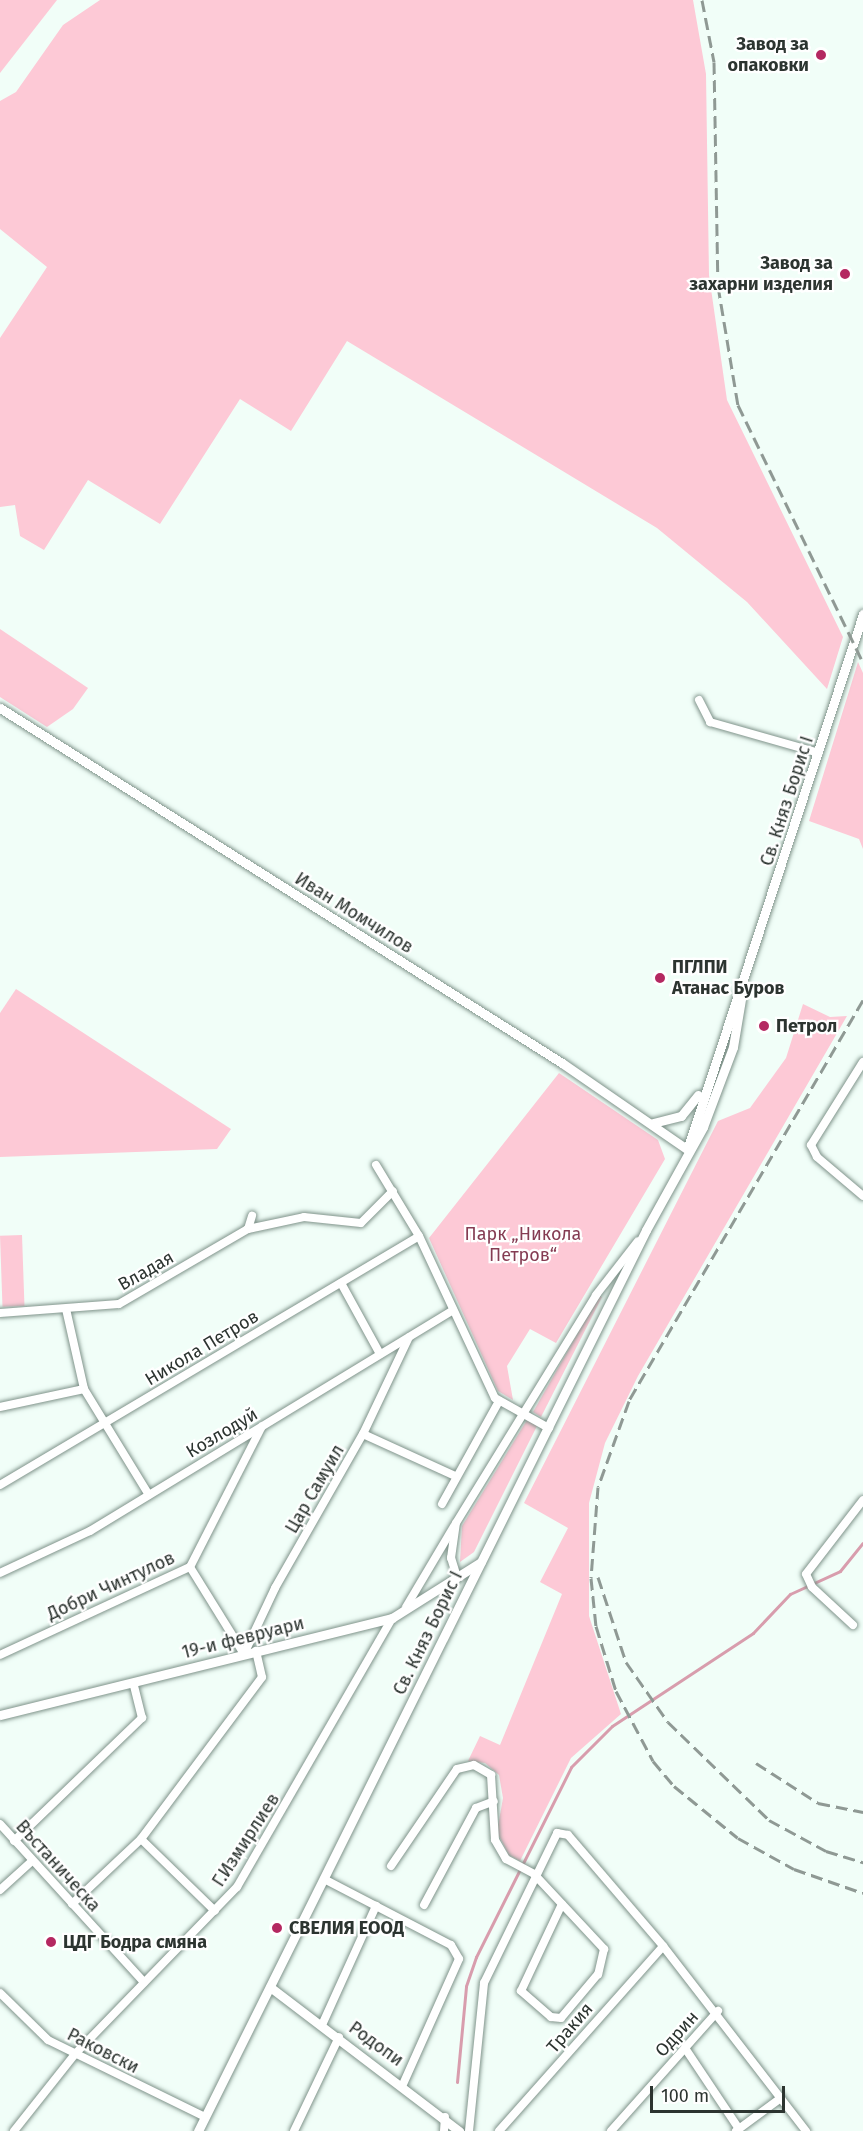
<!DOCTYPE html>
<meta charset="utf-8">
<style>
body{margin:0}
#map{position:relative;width:863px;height:2131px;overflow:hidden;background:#f1fef8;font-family:"Fira Sans",sans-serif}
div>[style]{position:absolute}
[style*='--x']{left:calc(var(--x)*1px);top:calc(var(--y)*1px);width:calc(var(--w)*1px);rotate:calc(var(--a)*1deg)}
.green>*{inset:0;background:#fdc9d6;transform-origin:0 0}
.stream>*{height:3px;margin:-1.5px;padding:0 1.5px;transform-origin:1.5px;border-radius:1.5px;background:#d89dad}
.roads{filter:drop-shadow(0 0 2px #7f938a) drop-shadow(0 0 2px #7f938a)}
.minor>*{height:8px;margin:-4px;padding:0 4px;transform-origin:4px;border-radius:4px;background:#fff}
.tertiary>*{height:9px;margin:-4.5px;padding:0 4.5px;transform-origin:4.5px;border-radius:4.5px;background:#fff}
.rail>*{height:3px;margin-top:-1.5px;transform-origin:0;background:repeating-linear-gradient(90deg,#8f9994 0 12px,transparent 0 18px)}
.dots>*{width:16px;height:16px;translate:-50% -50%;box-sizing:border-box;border:3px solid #fff;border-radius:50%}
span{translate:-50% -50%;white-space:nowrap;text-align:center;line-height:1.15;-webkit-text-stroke:4.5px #fff;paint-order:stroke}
.poi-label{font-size:18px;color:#2c3430;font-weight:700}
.right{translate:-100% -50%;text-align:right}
.left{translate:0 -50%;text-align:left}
.street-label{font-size:18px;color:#2c3430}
.park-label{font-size:18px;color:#853c53}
.scale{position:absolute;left:650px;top:2086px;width:135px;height:27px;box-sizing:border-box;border:3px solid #2c3430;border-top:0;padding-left:8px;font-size:18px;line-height:21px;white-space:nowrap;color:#2c3430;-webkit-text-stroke:4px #fff;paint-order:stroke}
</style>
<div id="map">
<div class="green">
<i style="clip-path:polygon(0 0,57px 0,0 73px)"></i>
<i style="clip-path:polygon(100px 0,693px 0,706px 74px,709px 275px,727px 400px,843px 637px,827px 689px,747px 602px,657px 528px,347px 341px,291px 431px,240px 399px,160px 524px,88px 480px,44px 550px,20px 536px,15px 505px,0 507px,0 338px,47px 267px,0 229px,0 101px,16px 92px,63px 25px)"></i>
<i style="clip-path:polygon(0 629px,88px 688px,73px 709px,47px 727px,0 697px)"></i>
<i style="clip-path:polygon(858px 662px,863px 673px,863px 849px,859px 839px,809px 821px)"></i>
<i style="clip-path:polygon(16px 989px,231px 1129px,217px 1149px,0 1157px,0 1013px)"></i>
<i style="clip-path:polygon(803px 1004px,830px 1017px,847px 1016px,638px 1376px,605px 1443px,589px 1503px,589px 1616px,621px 1714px,571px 1758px,520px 1861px,509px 1855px,497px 1832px,503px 1798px,499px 1775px,485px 1763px,468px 1761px,480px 1736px,500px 1745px,562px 1594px,540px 1582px,568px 1528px,524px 1503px,718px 1121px,750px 1108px,786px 1058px)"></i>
<i style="clip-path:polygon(559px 1073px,658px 1140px,665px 1159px,556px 1343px,530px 1329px,507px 1366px,513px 1400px,498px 1391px,429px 1238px)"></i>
<i style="left:22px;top:1235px;width:71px;height:22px;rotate:88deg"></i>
<i style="clip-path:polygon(599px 1296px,602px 1297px,541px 1417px,533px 1412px)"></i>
<i style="clip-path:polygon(527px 1420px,537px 1426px,474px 1552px,460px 1562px,462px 1526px)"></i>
</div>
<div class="stream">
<i style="--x:457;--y:2082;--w:96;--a:-84.6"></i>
<i style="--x:466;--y:1986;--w:31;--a:-71"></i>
<i style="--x:476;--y:1957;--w:212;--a:-63.4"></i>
<i style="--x:571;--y:1767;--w:58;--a:-45"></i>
<i style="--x:612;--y:1726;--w:169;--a:-33.4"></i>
<i style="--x:753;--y:1633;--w:54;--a:-46.5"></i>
<i style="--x:790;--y:1594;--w:55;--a:-24.7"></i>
<i style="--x:840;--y:1571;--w:36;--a:-51"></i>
</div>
<div class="roads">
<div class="minor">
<i style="--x:699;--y:700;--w:25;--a:63"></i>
<i style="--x:710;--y:722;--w:113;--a:15.9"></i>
<i style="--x:863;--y:1062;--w:98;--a:122.1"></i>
<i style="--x:811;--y:1145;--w:13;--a:63"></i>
<i style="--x:817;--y:1157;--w:60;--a:40.3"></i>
<i style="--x:376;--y:1165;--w:83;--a:58.8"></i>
<i style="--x:419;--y:1236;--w:179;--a:64.9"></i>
<i style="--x:495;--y:1398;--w:62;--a:29.1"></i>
<i style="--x:248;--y:1229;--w:57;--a:-12.1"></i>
<i style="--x:304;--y:1217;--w:57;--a:6"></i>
<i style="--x:361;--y:1223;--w:45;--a:-45"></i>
<i style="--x:341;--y:1283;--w:81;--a:61.2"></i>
<i style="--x:66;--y:1309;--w:82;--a:77.3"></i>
<i style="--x:84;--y:1389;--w:124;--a:58.5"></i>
<i style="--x:0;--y:1313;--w:119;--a:-4.3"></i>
<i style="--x:119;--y:1304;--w:149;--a:-30.2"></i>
<i style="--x:248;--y:1229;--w:14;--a:-73"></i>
<i style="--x:0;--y:1407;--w:86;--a:-12.1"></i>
<i style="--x:363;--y:1434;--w:101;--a:24.5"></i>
<i style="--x:0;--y:1485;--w:487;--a:-30.7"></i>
<i style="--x:442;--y:1504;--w:118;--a:-61"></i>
<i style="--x:190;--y:1567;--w:102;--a:58.2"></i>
<i style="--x:0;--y:1573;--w:99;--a:-25"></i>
<i style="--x:90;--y:1531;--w:425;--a:-31.3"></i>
<i style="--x:456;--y:1574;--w:17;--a:-107"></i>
<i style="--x:451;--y:1558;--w:35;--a:-82"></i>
<i style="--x:456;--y:1523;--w:268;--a:-58.4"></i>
<i style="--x:596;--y:1295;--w:68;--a:-52.1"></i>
<i style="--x:406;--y:1607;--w:94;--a:-59.3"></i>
<i style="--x:853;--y:1625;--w:56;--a:-137.2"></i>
<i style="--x:812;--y:1587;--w:14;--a:-115"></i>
<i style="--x:806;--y:1574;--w:93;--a:-52.4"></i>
<i style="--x:244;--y:1654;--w:73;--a:-64.8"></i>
<i style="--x:275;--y:1588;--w:177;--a:-60.3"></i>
<i style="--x:363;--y:1434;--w:107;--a:-64.6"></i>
<i style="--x:0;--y:1655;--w:209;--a:-24.9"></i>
<i style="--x:190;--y:1567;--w:158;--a:-62.9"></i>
<i style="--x:0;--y:1824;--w:214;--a:47.7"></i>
<i style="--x:141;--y:1839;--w:103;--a:44.2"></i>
<i style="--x:14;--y:1841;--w:178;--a:-43.9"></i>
<i style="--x:142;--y:1718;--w:36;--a:-104"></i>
<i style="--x:391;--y:1866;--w:117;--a:-55.8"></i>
<i style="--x:457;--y:1769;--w:17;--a:-13"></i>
<i style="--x:474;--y:1765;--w:20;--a:30"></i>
<i style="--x:491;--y:1775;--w:65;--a:86.5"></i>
<i style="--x:495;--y:1840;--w:22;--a:60"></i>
<i style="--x:506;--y:1859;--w:32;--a:28"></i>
<i style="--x:534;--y:1874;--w:103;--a:47"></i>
<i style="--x:604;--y:1949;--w:26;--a:103"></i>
<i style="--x:598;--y:1974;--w:57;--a:130.1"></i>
<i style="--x:561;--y:2018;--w:10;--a:-174"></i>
<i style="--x:551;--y:2017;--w:40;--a:-139"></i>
<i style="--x:521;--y:1991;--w:96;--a:-64.8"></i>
<i style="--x:324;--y:1879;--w:143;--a:27.5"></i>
<i style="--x:451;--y:1945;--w:16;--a:60"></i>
<i style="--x:459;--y:1959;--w:137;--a:114.1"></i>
<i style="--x:0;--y:1890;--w:43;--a:-42.2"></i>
<i style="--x:72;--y:1904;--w:95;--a:-43.3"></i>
<i style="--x:141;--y:1839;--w:202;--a:-53.2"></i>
<i style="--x:262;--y:1677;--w:27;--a:-103"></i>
<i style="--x:424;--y:1905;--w:110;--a:-61.8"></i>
<i style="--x:476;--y:1808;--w:19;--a:-21"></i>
<i style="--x:0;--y:1993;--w:67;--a:44.4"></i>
<i style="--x:48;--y:2040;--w:175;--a:26.1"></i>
<i style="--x:322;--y:2025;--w:131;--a:-65.6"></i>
<i style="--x:685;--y:2048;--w:97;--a:56.3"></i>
<i style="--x:14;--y:2131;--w:98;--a:-51.6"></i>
<i style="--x:75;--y:2054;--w:233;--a:-45.9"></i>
<i style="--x:237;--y:1887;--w:310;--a:-60"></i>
<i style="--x:294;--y:2131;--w:104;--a:-64.4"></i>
<i style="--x:444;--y:2131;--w:14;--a:-86"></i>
<i style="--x:469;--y:2131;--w:149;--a:-84.2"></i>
<i style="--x:484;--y:1983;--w:167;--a:-64"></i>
<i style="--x:557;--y:1833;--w:11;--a:10"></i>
<i style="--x:568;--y:1835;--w:146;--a:49.4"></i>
<i style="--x:663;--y:1946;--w:234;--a:52.3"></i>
<i style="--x:499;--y:2131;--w:247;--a:-48.4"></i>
<i style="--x:611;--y:2131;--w:161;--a:-48.3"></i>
<i style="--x:736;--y:2131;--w:56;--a:-36.3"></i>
</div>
<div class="tertiary">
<i style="--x:0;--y:708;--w:665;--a:32.28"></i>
<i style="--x:562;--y:1063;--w:153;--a:34.6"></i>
<i style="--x:653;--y:1123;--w:29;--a:-14"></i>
<i style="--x:681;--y:1116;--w:27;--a:-51"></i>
<i style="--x:689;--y:1144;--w:558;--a:-71.82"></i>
<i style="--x:0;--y:1715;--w:404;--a:-13.9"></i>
<i style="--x:392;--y:1618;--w:105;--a:-32.2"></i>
<i style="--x:270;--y:1987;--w:238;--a:37.3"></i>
<i style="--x:198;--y:2131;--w:1006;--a:-63.56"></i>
<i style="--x:646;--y:1230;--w:118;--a:-61"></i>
<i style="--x:703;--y:1127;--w:85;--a:-69.4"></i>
<i style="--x:733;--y:1047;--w:49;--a:-80.5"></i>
</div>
</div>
<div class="rail">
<i style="--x:702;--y:0;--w:63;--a:79"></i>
<i style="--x:714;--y:62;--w:224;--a:89"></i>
<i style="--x:718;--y:286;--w:121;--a:80.5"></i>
<i style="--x:738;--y:405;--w:286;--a:64.1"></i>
<i style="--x:863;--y:1000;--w:464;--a:120.3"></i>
<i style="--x:629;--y:1401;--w:91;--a:109.8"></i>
<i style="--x:598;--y:1487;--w:91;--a:94.4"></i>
<i style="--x:591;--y:1578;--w:48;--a:84.1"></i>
<i style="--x:596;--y:1626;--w:68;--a:72.9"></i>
<i style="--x:616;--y:1691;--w:79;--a:62.1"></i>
<i style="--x:653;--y:1761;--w:33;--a:50"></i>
<i style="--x:674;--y:1786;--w:82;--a:39.1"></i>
<i style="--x:738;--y:1838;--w:64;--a:29"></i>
<i style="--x:794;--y:1869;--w:73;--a:19.2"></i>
<i style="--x:598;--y:1577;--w:89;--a:71.8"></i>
<i style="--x:626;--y:1662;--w:73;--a:55"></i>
<i style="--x:668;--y:1722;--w:141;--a:44.1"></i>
<i style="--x:769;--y:1820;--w:65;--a:28.5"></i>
<i style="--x:826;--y:1851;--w:39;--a:17"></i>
<i style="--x:756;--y:1763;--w:74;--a:32.8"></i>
<i style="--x:818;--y:1803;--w:46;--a:11.3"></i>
</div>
<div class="dots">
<i style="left:821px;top:55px;background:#b42861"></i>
<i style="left:845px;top:274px;background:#b42861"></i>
<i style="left:660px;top:978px;background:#b42861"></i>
<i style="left:764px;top:1026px;background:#b42861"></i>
<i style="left:277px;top:1928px;background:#b42861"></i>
<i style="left:51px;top:1942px;background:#b42861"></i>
</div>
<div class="poi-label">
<span class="right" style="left:809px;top:55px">Завод за<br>опаковки</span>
<span class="right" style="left:833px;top:274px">Завод за<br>захарни изделия</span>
<span class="left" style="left:672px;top:978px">ПГЛПИ<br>Атанас Буров</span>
<span class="left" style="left:776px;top:1026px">Петрол</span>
<span class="left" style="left:289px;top:1928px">СВЕЛИЯ ЕООД</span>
<span class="left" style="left:63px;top:1942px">ЦДГ Бодра смяна</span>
</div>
<div class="street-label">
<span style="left:787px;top:801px;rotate:-72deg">Св. Княз Борис I</span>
<span style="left:354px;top:913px;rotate:32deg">Иван Момчилов</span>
<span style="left:146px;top:1271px;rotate:-30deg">Владая</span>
<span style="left:202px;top:1348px;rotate:-31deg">Никола Петров</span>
<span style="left:222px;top:1433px;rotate:-31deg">Козлодуй</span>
<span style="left:315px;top:1489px;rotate:-60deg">Цар Самуил</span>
<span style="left:111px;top:1586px;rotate:-25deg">Добри Чинтулов</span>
<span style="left:428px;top:1633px;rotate:-64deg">Св. Княз Борис I</span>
<span style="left:243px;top:1638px;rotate:-14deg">19-и февруари</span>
<span style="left:246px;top:1840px;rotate:-57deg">Г.Измирлиев</span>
<span style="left:58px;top:1866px;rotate:48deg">Въстаническа</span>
<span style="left:570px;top:2028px;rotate:-49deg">Тракия</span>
<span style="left:677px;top:2034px;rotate:-48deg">Одрин</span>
<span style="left:376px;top:2044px;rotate:36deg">Родопи</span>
<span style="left:103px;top:2051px;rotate:27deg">Раковски</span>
</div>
<div class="park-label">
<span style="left:523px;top:1245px">Парк „Никола<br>Петров“</span>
</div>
<div class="scale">100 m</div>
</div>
